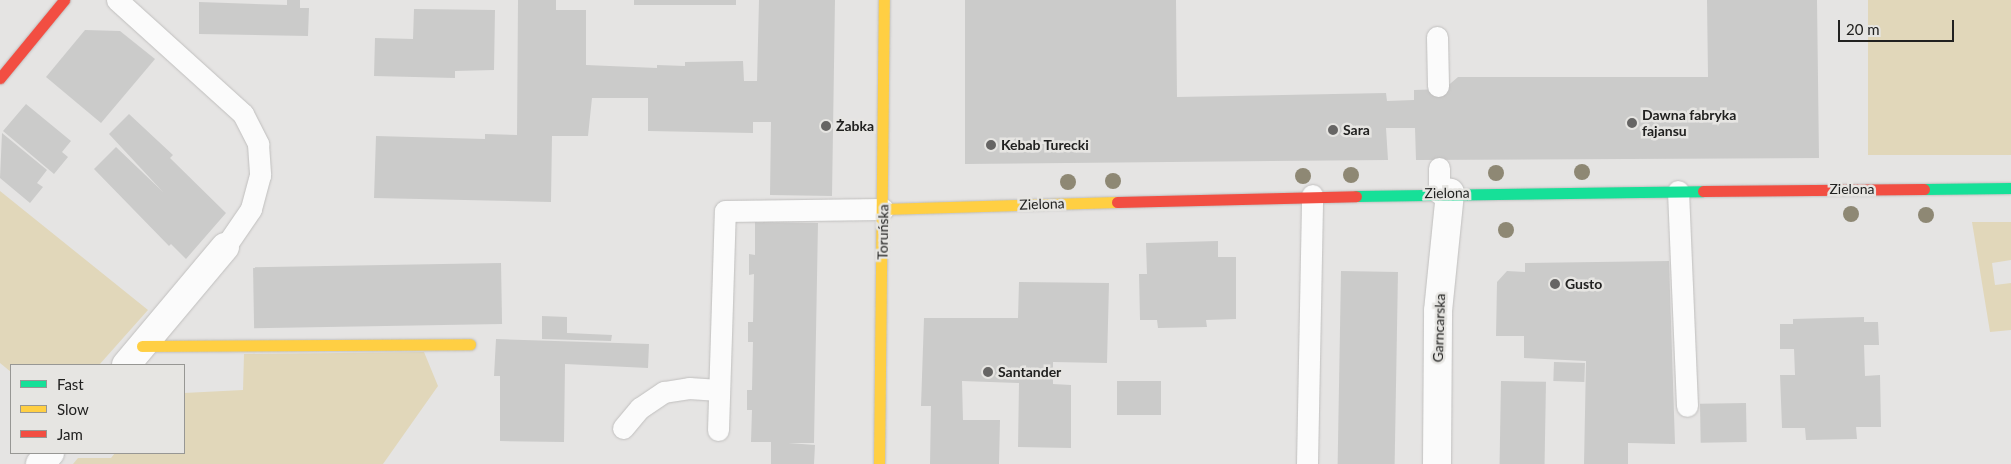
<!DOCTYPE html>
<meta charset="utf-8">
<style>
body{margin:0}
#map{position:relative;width:2011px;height:464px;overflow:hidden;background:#e5e4e3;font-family:Lato,sans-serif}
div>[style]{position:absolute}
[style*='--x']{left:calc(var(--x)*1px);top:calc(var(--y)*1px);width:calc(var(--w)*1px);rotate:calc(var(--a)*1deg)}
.green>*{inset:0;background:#e1d7ba;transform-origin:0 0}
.building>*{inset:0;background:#cbcbca;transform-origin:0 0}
.roads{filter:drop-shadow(0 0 1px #c0bfbe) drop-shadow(0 0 1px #c0bfbe)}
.lane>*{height:21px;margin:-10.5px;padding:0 10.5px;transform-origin:10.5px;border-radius:10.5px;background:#fbfbfb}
.street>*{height:28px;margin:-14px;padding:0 14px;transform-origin:14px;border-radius:14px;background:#fbfbfb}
.fast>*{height:11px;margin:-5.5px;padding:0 5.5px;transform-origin:5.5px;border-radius:5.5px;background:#16e098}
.slow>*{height:11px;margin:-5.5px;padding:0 5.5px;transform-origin:5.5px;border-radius:5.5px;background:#ffcf43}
.jam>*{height:11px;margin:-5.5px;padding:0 5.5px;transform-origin:5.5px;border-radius:5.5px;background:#f24e42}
.trees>*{width:16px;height:16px;margin:-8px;border-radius:50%;background:#8e8874}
.dots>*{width:14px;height:14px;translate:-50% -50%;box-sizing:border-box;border:2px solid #e6e5e2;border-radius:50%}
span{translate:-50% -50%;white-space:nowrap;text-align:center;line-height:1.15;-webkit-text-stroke:5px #e6e5e2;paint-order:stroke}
.poi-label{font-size:14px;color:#212120;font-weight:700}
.left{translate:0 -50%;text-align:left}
.street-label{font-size:14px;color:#212120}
.legend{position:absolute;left:10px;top:364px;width:175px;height:90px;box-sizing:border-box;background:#e6e5e2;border:1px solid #979794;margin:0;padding:6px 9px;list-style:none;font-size:15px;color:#212120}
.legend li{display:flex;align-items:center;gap:10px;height:25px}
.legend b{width:25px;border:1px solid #979794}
.scale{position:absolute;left:1838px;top:20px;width:116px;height:22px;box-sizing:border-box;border:2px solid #212120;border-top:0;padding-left:6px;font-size:15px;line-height:18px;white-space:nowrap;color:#212120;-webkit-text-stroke:4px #e6e5e2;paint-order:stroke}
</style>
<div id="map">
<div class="green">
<i style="left:1868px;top:0;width:143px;height:155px"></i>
<i style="clip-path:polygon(0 191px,148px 310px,99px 365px,11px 365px,11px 372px,0 363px)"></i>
<i style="clip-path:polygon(1972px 222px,2011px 222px,2011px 260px,1992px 263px,1995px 285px,2011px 283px,2011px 330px,1990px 332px)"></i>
<i style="clip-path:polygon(424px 352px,438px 386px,383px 464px,73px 464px,78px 458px,111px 458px,115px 453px,184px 453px,184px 393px,243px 390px,244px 354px)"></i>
</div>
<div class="building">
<i style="clip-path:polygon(287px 0,300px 0,300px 8px,309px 8px,308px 36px,199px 34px,199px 2px,287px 5px)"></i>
<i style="clip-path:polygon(518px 0,556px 0,556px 10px,586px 10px,586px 65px,657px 68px,657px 65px,685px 66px,685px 62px,743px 61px,744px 81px,757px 81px,759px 0,835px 0,832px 196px,770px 195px,771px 122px,753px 122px,753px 133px,648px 131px,648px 98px,592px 98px,588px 136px,552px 136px,551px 202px,374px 198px,376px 136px,485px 139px,485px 134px,517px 135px)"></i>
<i style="left:634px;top:0;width:102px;height:5px"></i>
<i style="clip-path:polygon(965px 0,1176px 0,1177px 97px,1386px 93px,1387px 101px,1414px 100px,1414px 90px,1444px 89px,1458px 77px,1708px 77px,1707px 0,1817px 0,1819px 158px,1416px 160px,1415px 128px,1386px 128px,1388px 160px,965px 164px)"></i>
<i style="clip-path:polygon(414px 9px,495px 10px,494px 70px,455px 71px,455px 78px,374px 76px,375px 38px,413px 39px)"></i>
<i style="clip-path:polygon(85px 30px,120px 31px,155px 59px,101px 123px,46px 77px)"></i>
<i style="clip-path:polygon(26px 104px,71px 141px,62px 152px,68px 157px,54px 174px,3px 131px)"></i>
<i style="clip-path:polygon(129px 114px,173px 155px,170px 158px,226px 213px,186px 259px,171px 244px,169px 246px,94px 169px,116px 147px,163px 192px,109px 134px)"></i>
<i style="clip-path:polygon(2px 133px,47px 170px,37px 183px,43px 187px,30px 203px,0 178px)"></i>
<i style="clip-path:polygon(755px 222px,818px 223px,814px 443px,788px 443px,815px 445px,814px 464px,771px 464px,771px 442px,751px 442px,752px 410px,747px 410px,747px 390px,752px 390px,753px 342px,748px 342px,748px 322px,753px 322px,754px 274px,749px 275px,749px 254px,755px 255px)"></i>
<i style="clip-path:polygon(1218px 241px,1218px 257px,1236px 257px,1236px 319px,1206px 320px,1207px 327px,1158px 328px,1157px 320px,1140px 320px,1139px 274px,1147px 274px,1146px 243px)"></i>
<i style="clip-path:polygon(1669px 261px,1675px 444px,1628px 443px,1628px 464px,1584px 464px,1586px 361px,1524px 358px,1524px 336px,1496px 336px,1497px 282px,1507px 271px,1525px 272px,1525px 263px)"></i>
<i style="left:501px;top:263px;width:61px;height:248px;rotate:89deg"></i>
<i style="left:1341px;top:271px;width:57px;height:193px;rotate:1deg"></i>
<i style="clip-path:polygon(1019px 282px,1109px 283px,1107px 363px,1053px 362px,1053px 384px,1071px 385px,1071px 448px,1018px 447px,1019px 383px,962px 381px,963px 420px,1000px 420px,999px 464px,930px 464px,931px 406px,921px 406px,924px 318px,1018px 318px)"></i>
<i style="clip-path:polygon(542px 316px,567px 317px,567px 333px,612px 335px,611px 341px,542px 339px)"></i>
<i style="clip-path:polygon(1864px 317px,1864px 322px,1878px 322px,1879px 345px,1864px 345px,1865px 376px,1880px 375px,1881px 427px,1856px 427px,1857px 439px,1854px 439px,1806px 440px,1805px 428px,1782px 428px,1780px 375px,1795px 375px,1794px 349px,1780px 349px,1780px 324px,1793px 324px,1793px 319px)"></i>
<i style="clip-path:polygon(496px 339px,649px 344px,648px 368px,565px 364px,564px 442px,500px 441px,500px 376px,494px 376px)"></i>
<i style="left:1554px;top:362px;width:31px;height:19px;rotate:2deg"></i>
<i style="left:1117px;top:381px;width:44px;height:34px"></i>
<i style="left:1501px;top:381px;width:45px;height:83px;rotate:1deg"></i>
<i style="left:1746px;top:403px;width:39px;height:46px;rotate:89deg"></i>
</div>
<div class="roads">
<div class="lane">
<i style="--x:117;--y:0;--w:170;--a:42.1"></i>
<i style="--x:243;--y:114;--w:34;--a:63"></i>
<i style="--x:258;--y:144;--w:31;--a:86"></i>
<i style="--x:260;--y:175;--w:35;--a:105"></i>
<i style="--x:251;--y:209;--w:46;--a:124.4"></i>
<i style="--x:1437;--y:37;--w:49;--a:88.8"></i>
<i style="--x:1439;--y:168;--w:25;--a:90"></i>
<i style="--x:1678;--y:191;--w:215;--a:87.6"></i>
<i style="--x:623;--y:428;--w:26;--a:-50"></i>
<i style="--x:640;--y:408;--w:29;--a:-34"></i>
<i style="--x:664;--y:392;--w:25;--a:-9"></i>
<i style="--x:689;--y:388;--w:30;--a:4"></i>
<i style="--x:718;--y:430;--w:219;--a:-88.2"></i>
<i style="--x:725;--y:211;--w:158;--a:-0.7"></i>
<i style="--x:1307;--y:464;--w:269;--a:-88.9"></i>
</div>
<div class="street">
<i style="--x:126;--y:365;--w:154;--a:-50"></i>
<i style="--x:40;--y:464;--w:15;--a:-48"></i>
<i style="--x:1437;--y:464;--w:153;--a:-89.6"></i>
<i style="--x:1438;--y:311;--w:119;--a:-84.2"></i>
</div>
<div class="fast">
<i style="--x:1924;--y:189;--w:87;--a:-0.7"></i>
<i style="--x:1356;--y:196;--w:347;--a:-0.8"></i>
</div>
<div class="slow">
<i style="--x:883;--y:209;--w:234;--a:-1.7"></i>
<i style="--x:142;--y:346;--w:328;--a:-0.3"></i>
<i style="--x:879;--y:464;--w:464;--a:-89.4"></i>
</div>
<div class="jam">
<i style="--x:0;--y:78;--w:101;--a:-50.6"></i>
<i style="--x:1703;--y:191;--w:221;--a:-0.5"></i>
<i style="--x:1117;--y:202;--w:239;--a:-1.4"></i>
</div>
</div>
<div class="trees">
<i style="left:1582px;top:172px"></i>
<i style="left:1496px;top:173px"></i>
<i style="left:1351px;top:175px"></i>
<i style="left:1303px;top:176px"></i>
<i style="left:1113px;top:181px"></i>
<i style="left:1068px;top:182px"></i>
<i style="left:1851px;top:214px"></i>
<i style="left:1926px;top:215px"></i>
<i style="left:1506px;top:230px"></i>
</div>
<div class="dots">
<i style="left:1632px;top:123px;background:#666564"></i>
<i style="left:826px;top:126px;background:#666564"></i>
<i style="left:1333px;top:130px;background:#666564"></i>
<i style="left:991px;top:145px;background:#666564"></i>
<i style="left:1555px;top:284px;background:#666564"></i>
<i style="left:988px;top:372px;background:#666564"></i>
</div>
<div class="poi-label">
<span class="left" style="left:1642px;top:123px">Dawna fabryka<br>fajansu</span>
<span class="left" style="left:836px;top:126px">Żabka</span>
<span class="left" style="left:1343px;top:130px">Sara</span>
<span class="left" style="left:1001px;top:145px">Kebab Turecki</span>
<span class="left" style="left:1565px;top:284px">Gusto</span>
<span class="left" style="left:998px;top:372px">Santander</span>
</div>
<div class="street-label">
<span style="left:1852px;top:189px">Zielona</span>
<span style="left:1447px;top:193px;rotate:-1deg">Zielona</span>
<span style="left:1042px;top:204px;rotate:-2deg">Zielona</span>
<span style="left:883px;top:232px;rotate:-89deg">Toruńska</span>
<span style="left:1439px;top:328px;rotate:-88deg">Garncarska</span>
</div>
<ul class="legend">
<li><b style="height:6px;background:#16e098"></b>Fast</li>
<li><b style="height:6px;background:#ffcf43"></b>Slow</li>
<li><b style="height:6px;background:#f24e42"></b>Jam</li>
</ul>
<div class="scale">20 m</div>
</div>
